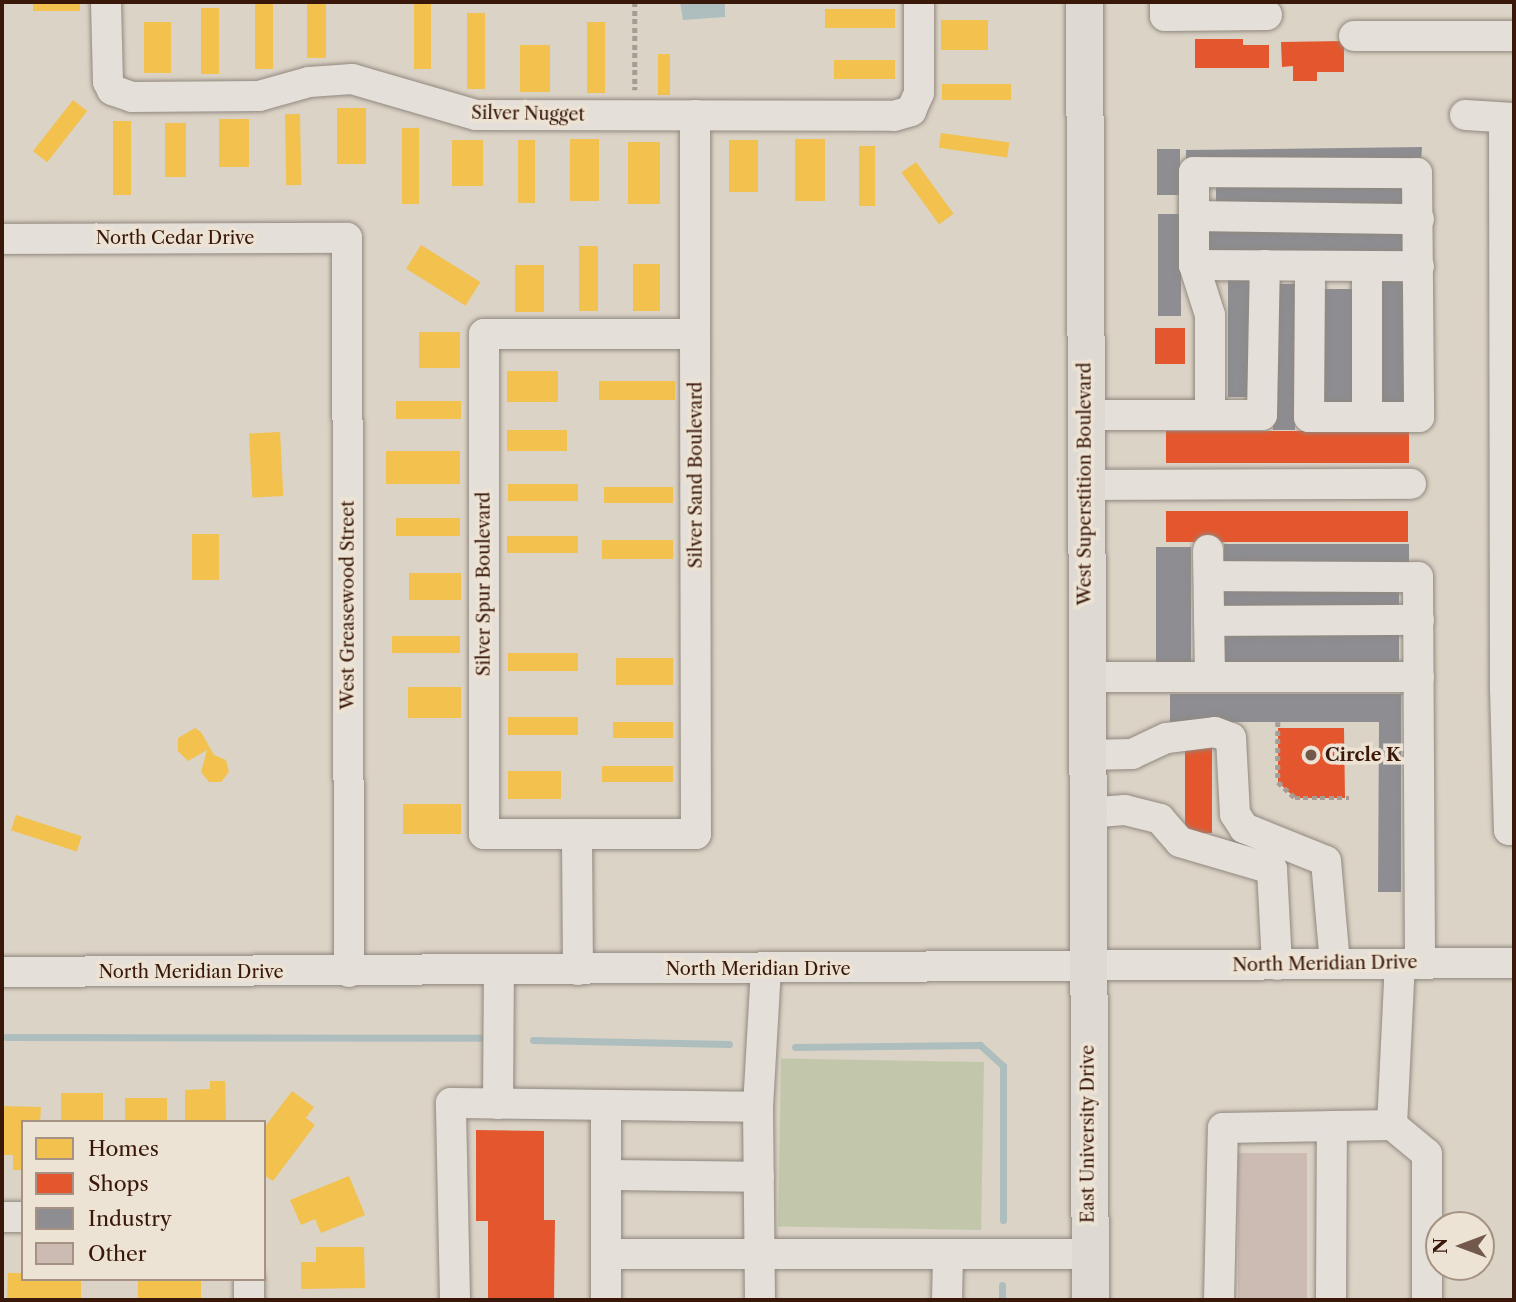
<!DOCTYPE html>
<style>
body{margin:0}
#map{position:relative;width:1516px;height:1302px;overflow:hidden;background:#dbd3c6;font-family:"Libre Caslon Text",serif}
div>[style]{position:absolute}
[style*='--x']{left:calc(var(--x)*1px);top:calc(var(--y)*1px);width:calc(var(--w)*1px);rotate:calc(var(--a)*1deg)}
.green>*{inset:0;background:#c2c7ac;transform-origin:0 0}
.water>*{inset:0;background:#aebebe}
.homes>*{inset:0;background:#f2c14e;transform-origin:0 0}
.shops>*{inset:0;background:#e4572e;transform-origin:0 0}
.industry>*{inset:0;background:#8d8d92;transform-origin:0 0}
.stream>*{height:7px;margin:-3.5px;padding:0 3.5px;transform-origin:3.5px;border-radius:3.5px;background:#aebebe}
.building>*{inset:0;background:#ccbbb3;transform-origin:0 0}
.path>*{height:4.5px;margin-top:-2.25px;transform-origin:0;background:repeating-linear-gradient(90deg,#a49d96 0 5px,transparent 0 8.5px)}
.roads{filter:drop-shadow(0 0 2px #91887f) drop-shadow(0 0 2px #91887f)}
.minor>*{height:30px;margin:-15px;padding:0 15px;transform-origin:15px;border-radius:15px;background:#e4dfd9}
.major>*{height:37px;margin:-18.5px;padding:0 18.5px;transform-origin:18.5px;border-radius:18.5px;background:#dedad3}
.dots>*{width:19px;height:19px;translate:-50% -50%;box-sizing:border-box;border:4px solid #ede3d4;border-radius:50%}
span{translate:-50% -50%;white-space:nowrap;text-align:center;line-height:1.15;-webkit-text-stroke:7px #ede3d4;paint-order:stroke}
.street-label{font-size:18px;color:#391809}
.poi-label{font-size:18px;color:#391809;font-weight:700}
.left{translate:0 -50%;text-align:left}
.frame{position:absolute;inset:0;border:4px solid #391809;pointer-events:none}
.legend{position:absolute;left:21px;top:1120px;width:245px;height:161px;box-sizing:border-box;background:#ede3d4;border:2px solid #a59283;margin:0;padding:9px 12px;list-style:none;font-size:21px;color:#391809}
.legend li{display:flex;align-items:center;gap:14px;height:35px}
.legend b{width:35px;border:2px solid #a59283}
.north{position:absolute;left:1425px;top:1211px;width:70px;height:70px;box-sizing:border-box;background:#ede3d4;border:2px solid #a59283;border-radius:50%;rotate:270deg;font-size:19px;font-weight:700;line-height:28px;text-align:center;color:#391809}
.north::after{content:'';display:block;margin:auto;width:24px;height:32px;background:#72594b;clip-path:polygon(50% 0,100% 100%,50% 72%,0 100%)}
</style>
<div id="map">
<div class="green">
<i style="left:984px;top:1062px;width:168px;height:203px;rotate:91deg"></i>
</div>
<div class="water">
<i style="clip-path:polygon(680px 2px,725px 2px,725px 17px,683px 20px)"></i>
</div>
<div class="homes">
<i style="left:33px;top:2px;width:47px;height:9px"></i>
<i style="left:255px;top:2px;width:18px;height:67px"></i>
<i style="left:307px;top:2px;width:19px;height:56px"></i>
<i style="left:414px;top:3px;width:17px;height:66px"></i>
<i style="left:201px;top:8px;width:18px;height:66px"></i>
<i style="left:825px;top:9px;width:70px;height:19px"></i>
<i style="left:467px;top:13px;width:18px;height:76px"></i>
<i style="left:941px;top:20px;width:47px;height:30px"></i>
<i style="left:144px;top:22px;width:27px;height:51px"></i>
<i style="left:587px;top:22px;width:18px;height:71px"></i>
<i style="left:520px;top:45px;width:30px;height:47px"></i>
<i style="left:658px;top:54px;width:12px;height:41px"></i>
<i style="left:895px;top:60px;width:19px;height:61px;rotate:90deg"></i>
<i style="left:1011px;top:84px;width:16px;height:69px;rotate:90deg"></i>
<i style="left:73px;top:100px;width:18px;height:65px;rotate:38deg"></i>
<i style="left:337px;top:108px;width:29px;height:56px"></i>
<i style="left:300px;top:114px;width:71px;height:15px;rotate:89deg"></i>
<i style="left:219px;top:119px;width:30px;height:48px"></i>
<i style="left:113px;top:121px;width:18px;height:74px"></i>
<i style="left:165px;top:123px;width:21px;height:54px"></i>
<i style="left:419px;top:128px;width:76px;height:17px;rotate:90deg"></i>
<i style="left:941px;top:133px;width:69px;height:15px;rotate:8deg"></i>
<i style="left:570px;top:139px;width:29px;height:62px"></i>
<i style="left:795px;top:139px;width:30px;height:62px"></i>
<i style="left:452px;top:140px;width:31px;height:46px"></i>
<i style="left:518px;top:140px;width:17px;height:63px"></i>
<i style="left:729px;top:140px;width:29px;height:52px"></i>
<i style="left:628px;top:142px;width:32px;height:62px"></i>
<i style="left:859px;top:146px;width:16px;height:60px"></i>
<i style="left:916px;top:162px;width:64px;height:18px;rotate:54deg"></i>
<i style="left:421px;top:245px;width:70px;height:28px;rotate:32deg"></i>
<i style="left:598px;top:246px;width:65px;height:19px;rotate:90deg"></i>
<i style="left:633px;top:264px;width:27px;height:47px"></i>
<i style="left:515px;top:265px;width:29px;height:47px"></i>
<i style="left:419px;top:332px;width:41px;height:36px"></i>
<i style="left:507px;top:371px;width:51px;height:31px"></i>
<i style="left:675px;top:381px;width:19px;height:76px;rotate:90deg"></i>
<i style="left:396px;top:401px;width:65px;height:18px"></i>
<i style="left:507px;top:430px;width:60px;height:21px"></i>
<i style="left:280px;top:432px;width:64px;height:31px;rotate:87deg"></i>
<i style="left:460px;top:451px;width:33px;height:74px;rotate:90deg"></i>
<i style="left:578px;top:484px;width:17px;height:70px;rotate:90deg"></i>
<i style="left:604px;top:487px;width:69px;height:16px"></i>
<i style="left:460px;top:518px;width:18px;height:64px;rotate:90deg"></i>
<i style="left:192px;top:534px;width:27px;height:46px"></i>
<i style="left:507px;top:536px;width:71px;height:17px"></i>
<i style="left:602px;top:540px;width:71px;height:19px"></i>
<i style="left:409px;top:573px;width:52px;height:27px"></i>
<i style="left:460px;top:636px;width:17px;height:68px;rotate:90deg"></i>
<i style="left:578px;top:653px;width:18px;height:70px;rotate:90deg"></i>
<i style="left:616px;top:658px;width:57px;height:27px"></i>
<i style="left:408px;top:687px;width:53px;height:31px"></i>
<i style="left:508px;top:717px;width:70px;height:18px"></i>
<i style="left:613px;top:722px;width:60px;height:16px"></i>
<i style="clip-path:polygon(195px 728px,201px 732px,214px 755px,226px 760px,229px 772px,221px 782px,209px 782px,201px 772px,207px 750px,188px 761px,178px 751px,178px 738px)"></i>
<i style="left:602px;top:766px;width:71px;height:16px"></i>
<i style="left:508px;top:771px;width:53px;height:28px"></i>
<i style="left:403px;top:804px;width:58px;height:30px"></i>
<i style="left:16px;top:815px;width:69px;height:16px;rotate:18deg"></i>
<i style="clip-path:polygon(210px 1081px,225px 1081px,226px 1122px,185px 1122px,185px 1090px,210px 1089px)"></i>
<i style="clip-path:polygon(292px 1091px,314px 1107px,306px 1118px,315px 1125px,273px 1181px,264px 1175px,264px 1128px)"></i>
<i style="left:61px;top:1093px;width:42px;height:29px"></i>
<i style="left:125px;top:1098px;width:42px;height:24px"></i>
<i style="clip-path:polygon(2px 1106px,41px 1107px,40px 1122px,23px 1122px,23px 1170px,13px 1170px,13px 1155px,2px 1155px)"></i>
<i style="clip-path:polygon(349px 1176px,365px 1215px,321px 1233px,315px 1219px,301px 1225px,290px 1200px)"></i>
<i style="clip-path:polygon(316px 1247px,364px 1247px,365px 1288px,301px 1289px,301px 1262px,316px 1262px)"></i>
<i style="clip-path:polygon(8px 1273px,23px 1273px,23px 1279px,81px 1279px,81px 1300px,7px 1300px)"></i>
<i style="left:138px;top:1279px;width:63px;height:21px"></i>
</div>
<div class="shops">
<i style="clip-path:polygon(1195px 39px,1243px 39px,1243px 45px,1269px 45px,1269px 68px,1195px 68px)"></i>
<i style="clip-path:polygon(1344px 41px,1344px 72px,1317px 72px,1317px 81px,1293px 81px,1293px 66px,1282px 67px,1281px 42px)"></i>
<i style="left:1155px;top:328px;width:30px;height:36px"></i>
<i style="left:1166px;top:431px;width:243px;height:32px"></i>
<i style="left:1166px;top:511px;width:242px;height:31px"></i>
<i style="clip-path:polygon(1278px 728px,1344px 728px,1345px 798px,1295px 798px,1278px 782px)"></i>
<i style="left:1185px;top:742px;width:27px;height:91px"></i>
<i style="clip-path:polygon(476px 1130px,544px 1131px,544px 1220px,555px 1220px,554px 1300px,488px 1300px,488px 1221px,476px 1221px)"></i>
</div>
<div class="industry">
<i style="clip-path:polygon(1422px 147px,1421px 162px,1186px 162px,1186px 150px)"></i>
<i style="left:1157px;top:149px;width:23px;height:46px"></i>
<i style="left:1408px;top:183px;width:23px;height:192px;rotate:90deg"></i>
<i style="left:1158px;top:214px;width:23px;height:102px"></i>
<i style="left:1205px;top:230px;width:203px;height:23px;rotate:1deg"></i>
<i style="left:1228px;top:279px;width:23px;height:118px"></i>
<i style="left:1376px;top:280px;width:28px;height:124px"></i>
<i style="left:1273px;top:284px;width:22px;height:146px"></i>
<i style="left:1319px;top:289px;width:37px;height:115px"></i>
<i style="left:1224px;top:544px;width:185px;height:23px"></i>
<i style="left:1156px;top:547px;width:35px;height:115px"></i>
<i style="left:1224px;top:586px;width:175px;height:24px"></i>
<i style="left:1224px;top:635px;width:175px;height:29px"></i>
<i style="clip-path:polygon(1170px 694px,1401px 694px,1401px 892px,1378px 892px,1379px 722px,1170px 722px)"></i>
</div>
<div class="stream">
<i style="--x:6;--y:1037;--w:473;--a:0.1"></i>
<i style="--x:533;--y:1040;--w:196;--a:1.2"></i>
<i style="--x:795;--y:1047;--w:185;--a:-0.6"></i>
<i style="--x:980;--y:1045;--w:31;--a:42"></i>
<i style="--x:1003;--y:1066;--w:154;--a:90"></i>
<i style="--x:1002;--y:1285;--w:15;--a:90"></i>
</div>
<div class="building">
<i style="left:1238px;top:1153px;width:69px;height:147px"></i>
</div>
<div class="path">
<i style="--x:635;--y:2;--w:88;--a:90"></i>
<i style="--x:1278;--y:722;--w:60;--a:90"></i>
<i style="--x:1278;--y:782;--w:23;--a:43"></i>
<i style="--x:1295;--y:798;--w:54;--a:0"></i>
</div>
<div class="roads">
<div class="minor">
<i style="--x:106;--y:2;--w:80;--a:88.6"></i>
<i style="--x:108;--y:82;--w:9;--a:63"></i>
<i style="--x:112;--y:90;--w:21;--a:19"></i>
<i style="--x:132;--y:97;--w:127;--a:-0.5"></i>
<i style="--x:259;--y:96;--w:52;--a:-15.6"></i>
<i style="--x:309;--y:82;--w:43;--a:-4"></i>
<i style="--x:352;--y:79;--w:129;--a:16.2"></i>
<i style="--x:476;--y:115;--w:418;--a:0.1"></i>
<i style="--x:894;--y:116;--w:18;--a:-16"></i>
<i style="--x:911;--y:111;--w:20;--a:-66"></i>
<i style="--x:919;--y:93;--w:91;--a:-90"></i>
<i style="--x:1165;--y:2;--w:14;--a:90"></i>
<i style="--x:1165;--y:16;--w:102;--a:-0.6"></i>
<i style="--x:1354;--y:36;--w:160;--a:0"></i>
<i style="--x:695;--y:115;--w:219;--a:90"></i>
<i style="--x:695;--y:334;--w:500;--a:89.89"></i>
<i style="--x:696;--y:834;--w:212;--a:180"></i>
<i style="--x:484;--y:834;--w:500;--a:-90"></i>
<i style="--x:484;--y:334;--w:211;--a:0"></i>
<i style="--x:1465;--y:115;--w:49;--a:3.5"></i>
<i style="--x:1504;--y:118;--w:571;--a:89.9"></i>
<i style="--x:1505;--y:689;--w:141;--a:88.4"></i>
<i style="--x:1509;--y:830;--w:5;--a:0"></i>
<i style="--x:1194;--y:216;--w:225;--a:0.8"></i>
<i style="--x:2;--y:239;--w:345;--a:-0.2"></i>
<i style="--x:347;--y:238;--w:734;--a:89.84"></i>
<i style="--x:1194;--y:265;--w:225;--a:0.3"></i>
<i style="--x:1367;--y:266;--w:151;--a:90"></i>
<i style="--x:1085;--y:415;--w:177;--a:0"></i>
<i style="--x:1262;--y:415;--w:150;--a:-88.9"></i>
<i style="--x:1210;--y:415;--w:100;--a:-90"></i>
<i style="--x:1210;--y:315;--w:52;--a:-107.7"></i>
<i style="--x:1194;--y:265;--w:93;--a:-90"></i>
<i style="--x:1194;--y:172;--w:223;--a:0.3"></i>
<i style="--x:1417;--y:173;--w:244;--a:89.5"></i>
<i style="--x:1419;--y:417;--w:110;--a:180"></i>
<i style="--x:1309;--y:417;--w:151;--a:-89.6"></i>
<i style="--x:1085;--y:485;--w:326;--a:-0.2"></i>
<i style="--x:1208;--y:550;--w:127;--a:89.1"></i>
<i style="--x:1209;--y:576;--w:209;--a:0.3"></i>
<i style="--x:1418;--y:577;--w:386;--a:89.7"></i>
<i style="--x:1209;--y:621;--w:210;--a:-0.3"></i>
<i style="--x:1085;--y:677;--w:334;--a:0"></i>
<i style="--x:1085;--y:755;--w:47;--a:-1.2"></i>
<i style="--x:1132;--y:754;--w:38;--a:-25"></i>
<i style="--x:1167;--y:738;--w:48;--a:-7.1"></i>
<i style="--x:1215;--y:732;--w:17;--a:21"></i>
<i style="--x:1231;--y:738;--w:76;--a:87"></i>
<i style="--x:1235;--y:814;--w:17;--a:57"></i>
<i style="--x:1244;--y:828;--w:88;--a:21.9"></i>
<i style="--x:1326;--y:861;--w:103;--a:85"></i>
<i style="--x:1085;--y:813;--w:40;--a:-4.3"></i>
<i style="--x:1125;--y:810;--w:36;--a:14"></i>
<i style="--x:1160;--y:819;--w:30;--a:49"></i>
<i style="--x:1180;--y:842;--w:96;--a:16.4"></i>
<i style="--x:1272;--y:869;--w:96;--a:87"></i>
<i style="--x:577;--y:834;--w:136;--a:89.6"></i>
<i style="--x:2;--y:972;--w:1512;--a:-0.34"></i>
<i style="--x:498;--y:1104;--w:133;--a:-89.6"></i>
<i style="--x:606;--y:1105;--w:195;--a:90"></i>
<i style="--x:1392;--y:1125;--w:45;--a:39.6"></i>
<i style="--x:1427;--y:1154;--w:146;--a:90"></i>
<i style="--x:606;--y:1175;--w:153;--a:0.7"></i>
<i style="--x:2;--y:1217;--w:21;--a:0"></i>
<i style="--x:606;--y:1254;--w:483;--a:0"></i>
<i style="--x:249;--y:1279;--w:21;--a:90"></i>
<i style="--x:455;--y:1300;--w:197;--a:-91.2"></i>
<i style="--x:451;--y:1103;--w:307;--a:0.7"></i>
<i style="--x:760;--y:1300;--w:193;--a:-90.6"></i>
<i style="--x:758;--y:1107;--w:138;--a:-86.7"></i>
<i style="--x:947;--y:1300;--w:44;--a:-88.7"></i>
<i style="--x:1219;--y:1300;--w:172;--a:-88.7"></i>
<i style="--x:1223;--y:1128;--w:169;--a:-1"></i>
<i style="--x:1392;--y:1125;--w:161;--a:-87.2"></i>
<i style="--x:1331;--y:1300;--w:174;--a:-89.7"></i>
</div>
<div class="major">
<i style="--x:1084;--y:2;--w:1298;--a:89.74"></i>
</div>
</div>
<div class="dots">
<i style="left:1311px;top:755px;background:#72594b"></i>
</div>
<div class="street-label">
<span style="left:528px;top:114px;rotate:1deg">Silver Nugget</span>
<span style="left:175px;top:238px">North Cedar Drive</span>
<span style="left:696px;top:475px;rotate:-90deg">Silver Sand Boulevard</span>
<span style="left:1085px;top:484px;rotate:-90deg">West Superstition Boulevard</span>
<span style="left:484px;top:584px;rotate:-90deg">Silver Spur Boulevard</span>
<span style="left:348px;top:605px;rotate:-90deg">West Greasewood Street</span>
<span style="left:1325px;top:964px;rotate:-1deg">North Meridian Drive</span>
<span style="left:758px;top:969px">North Meridian Drive</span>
<span style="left:191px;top:972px">North Meridian Drive</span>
<span style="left:1088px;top:1134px;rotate:-90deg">East University Drive</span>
</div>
<div class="poi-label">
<span class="left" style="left:1325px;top:755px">Circle K</span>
</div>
<div class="frame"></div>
<ul class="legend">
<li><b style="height:19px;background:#f2c14e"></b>Homes</li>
<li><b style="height:19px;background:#e4572e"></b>Shops</li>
<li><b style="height:19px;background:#8d8d92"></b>Industry</li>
<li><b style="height:19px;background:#ccbbb3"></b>Other</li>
</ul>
<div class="north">N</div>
</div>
